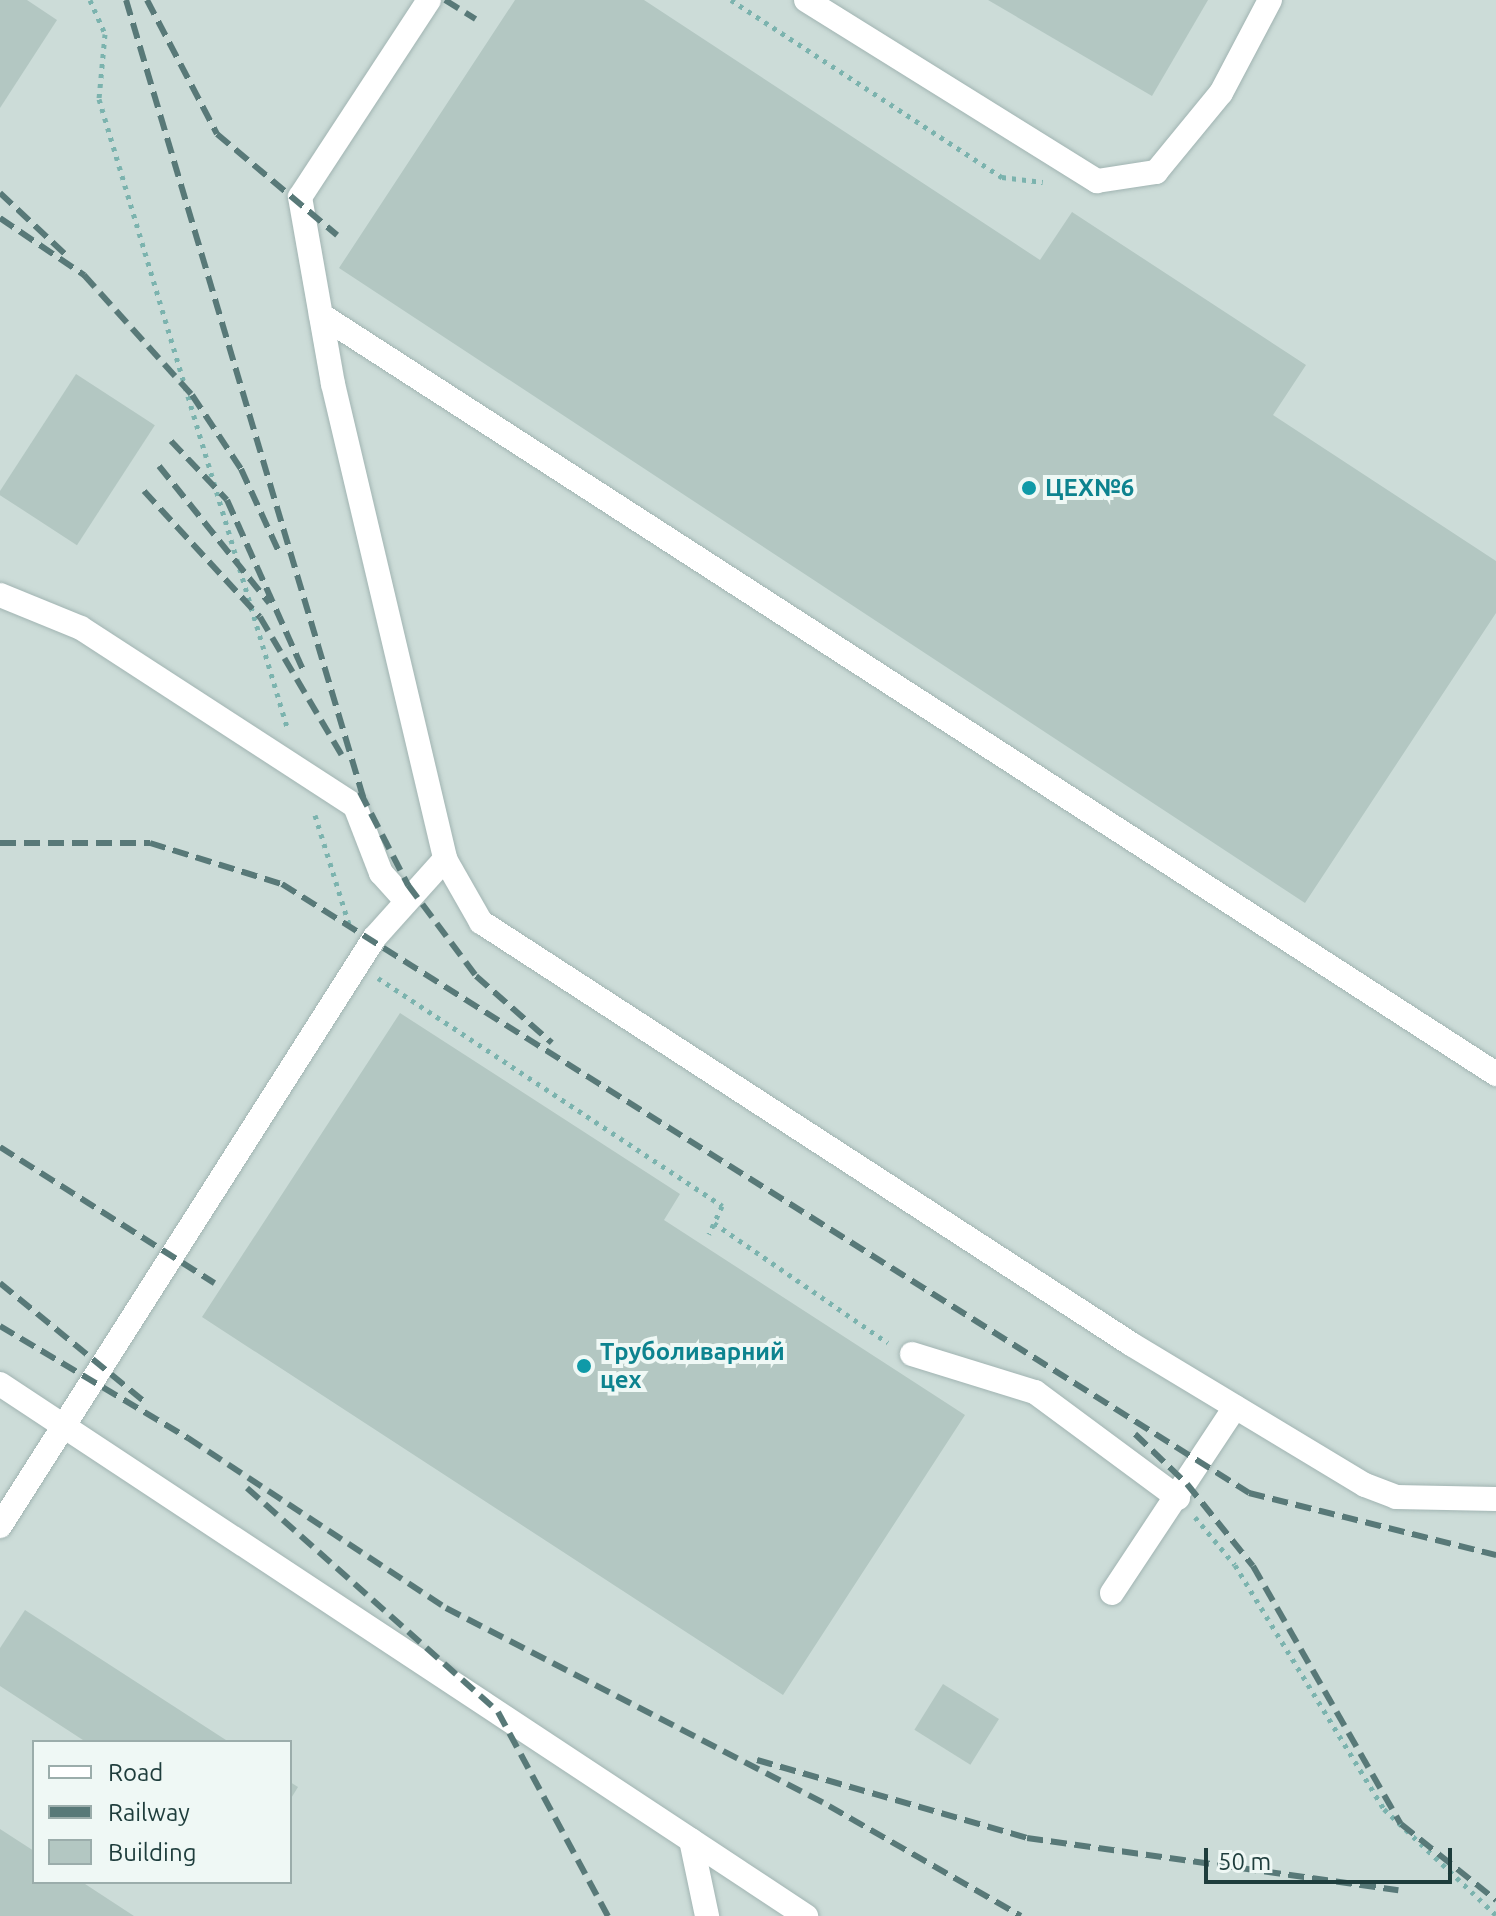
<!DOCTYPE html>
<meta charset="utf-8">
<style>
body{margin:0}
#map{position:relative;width:1496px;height:1916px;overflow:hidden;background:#deece9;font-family:Ubuntu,sans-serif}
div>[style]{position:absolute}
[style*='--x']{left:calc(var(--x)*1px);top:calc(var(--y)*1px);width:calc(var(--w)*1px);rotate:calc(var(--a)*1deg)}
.built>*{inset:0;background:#ccdcd8}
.building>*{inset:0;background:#b3c7c2;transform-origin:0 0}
.path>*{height:5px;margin-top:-2.5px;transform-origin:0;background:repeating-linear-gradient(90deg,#7bb3ae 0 4px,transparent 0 10px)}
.roads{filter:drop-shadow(0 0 2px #a1b4b2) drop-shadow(0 0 2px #a1b4b2)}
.minor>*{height:24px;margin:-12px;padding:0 12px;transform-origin:12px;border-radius:12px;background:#fff}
.rail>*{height:6px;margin-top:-3px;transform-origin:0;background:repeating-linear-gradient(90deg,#587978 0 16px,transparent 0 24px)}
.dots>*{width:22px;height:22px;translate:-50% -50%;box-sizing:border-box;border:4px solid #eff8f5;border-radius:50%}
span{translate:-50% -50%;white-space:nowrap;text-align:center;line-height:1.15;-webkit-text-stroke:8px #eff8f5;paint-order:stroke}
.culture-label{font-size:24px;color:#0d838f;font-weight:700}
.left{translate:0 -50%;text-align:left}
.legend{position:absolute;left:32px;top:1740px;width:260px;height:144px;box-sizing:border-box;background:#eff8f5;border:2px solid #9badab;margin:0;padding:10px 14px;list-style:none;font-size:24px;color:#1e3d3c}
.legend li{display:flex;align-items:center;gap:16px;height:40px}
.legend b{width:40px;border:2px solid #9badab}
.scale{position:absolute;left:1204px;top:1848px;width:248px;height:36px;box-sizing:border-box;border:4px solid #1e3d3c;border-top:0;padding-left:10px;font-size:24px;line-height:28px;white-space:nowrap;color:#1e3d3c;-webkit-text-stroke:6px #eff8f5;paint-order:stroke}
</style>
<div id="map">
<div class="built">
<i style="clip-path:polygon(evenodd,0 0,1496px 0,1496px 1916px,0 1916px,0 0,34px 1742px,290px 1742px,290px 1882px,34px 1882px,34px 1742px)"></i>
</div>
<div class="building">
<i style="clip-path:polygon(0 0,27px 0,57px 20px,0 108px)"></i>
<i style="clip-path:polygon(515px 0,644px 0,1040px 260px,1072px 212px,1306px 365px,1273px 415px,1496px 561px,1496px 613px,1305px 903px,339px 268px)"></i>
<i style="clip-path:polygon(988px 0,1208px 0,1152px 96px)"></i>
<i style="left:76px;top:374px;width:94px;height:143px;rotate:33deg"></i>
<i style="clip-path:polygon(400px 1013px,680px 1194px,664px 1220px,965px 1415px,783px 1695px,202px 1317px)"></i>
<i style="clip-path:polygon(25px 1610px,229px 1742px,86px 1742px,0 1686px,0 1648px)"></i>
<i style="left:943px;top:1684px;width:66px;height:54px;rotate:32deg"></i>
<i style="clip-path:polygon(290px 1782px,298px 1787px,290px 1800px)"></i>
<i style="clip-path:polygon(0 1829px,34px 1851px,34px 1882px,82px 1882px,134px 1916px,0 1916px)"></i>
</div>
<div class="path">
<i style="--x:90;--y:0;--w:37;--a:66"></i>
<i style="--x:105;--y:34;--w:65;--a:95.3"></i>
<i style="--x:99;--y:99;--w:659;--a:73.33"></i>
<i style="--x:731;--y:0;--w:324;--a:33.2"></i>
<i style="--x:1002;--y:177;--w:41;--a:7"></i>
<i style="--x:315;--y:815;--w:114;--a:72.7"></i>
<i style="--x:378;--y:978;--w:413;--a:33.5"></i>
<i style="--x:722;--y:1206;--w:31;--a:115"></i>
<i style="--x:714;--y:1223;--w:211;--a:34.6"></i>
<i style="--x:1195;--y:1517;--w:62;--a:50.2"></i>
<i style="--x:1235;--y:1565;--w:286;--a:58.6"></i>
<i style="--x:1384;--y:1809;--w:154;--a:43.4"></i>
</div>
<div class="roads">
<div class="minor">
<i style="--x:429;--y:0;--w:235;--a:123.2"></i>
<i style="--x:300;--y:197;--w:190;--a:80"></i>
<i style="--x:333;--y:384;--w:488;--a:76.7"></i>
<i style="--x:445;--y:859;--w:73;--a:60.3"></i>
<i style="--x:481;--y:922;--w:775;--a:32.99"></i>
<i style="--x:1131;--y:1344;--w:273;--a:31.1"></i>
<i style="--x:1365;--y:1485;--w:33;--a:21"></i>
<i style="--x:1396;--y:1497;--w:100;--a:1.1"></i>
<i style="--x:806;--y:0;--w:343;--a:31.9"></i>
<i style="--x:1097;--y:181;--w:60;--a:-8.7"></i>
<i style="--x:1156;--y:172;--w:102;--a:-50.6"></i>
<i style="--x:1221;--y:93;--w:105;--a:-62.2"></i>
<i style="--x:321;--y:315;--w:1399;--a:32.86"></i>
<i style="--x:0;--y:595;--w:87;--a:22.2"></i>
<i style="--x:81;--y:628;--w:327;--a:33"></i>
<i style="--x:355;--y:806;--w:72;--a:68.8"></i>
<i style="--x:381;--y:873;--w:38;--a:48"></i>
<i style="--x:912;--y:1354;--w:129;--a:17.2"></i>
<i style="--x:1035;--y:1392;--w:178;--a:36.5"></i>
<i style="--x:0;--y:1384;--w:966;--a:33.43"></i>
<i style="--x:0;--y:1526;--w:698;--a:-57.52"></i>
<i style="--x:375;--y:937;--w:105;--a:-48.1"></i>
<i style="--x:1112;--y:1593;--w:223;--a:-56.5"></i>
<i style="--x:691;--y:1840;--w:78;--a:78.1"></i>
</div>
</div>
<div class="rail">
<i style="--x:126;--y:0;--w:835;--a:73.43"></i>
<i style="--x:147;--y:0;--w:151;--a:62.4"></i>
<i style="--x:217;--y:134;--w:157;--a:40.1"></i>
<i style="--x:445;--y:0;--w:36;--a:32"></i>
<i style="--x:0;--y:193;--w:89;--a:43.2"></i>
<i style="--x:0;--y:218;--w:102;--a:34.2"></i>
<i style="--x:84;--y:275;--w:161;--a:48"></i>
<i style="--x:192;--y:395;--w:89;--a:56.5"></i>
<i style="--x:241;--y:469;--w:94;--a:65.4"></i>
<i style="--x:171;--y:441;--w:81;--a:46.5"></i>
<i style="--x:227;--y:500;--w:186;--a:65.9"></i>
<i style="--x:159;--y:466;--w:176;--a:51.2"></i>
<i style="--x:144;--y:491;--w:171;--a:47.4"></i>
<i style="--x:260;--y:617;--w:165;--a:59.4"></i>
<i style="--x:360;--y:792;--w:105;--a:62.7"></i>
<i style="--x:408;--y:885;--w:114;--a:53.2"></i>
<i style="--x:476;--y:976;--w:101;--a:41.4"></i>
<i style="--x:0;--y:843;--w:150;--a:0"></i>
<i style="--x:150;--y:843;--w:138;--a:17.3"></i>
<i style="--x:282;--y:884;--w:1143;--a:32.2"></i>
<i style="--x:1249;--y:1493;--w:255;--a:14.1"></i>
<i style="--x:0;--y:1147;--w:254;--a:32.4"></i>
<i style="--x:0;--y:1283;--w:189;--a:39.4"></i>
<i style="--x:0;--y:1326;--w:219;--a:30.8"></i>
<i style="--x:188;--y:1438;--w:309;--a:33.4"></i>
<i style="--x:446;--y:1608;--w:431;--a:27.3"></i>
<i style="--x:829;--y:1806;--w:221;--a:29.8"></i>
<i style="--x:1135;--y:1434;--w:72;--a:43.9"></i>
<i style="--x:1187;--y:1484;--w:105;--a:51.2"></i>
<i style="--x:1253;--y:1566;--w:297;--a:60.2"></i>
<i style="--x:1401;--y:1824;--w:122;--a:38.7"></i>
<i style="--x:247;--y:1488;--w:336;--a:41.7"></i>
<i style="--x:498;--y:1712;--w:232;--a:61.7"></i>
<i style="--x:757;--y:1760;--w:281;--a:16.1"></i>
<i style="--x:1027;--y:1838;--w:375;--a:8"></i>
</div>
<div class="dots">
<i style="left:1029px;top:488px;background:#0f9aa8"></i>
<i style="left:584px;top:1366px;background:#0f9aa8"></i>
</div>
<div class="culture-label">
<span class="left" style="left:1045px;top:488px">ЦЕХ№6</span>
<span class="left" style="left:600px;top:1366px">Труболиварний<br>цех</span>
</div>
<ul class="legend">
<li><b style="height:10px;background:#fff"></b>Road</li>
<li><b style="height:10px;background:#587978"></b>Railway</li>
<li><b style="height:22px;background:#b3c7c2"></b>Building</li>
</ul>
<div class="scale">50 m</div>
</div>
